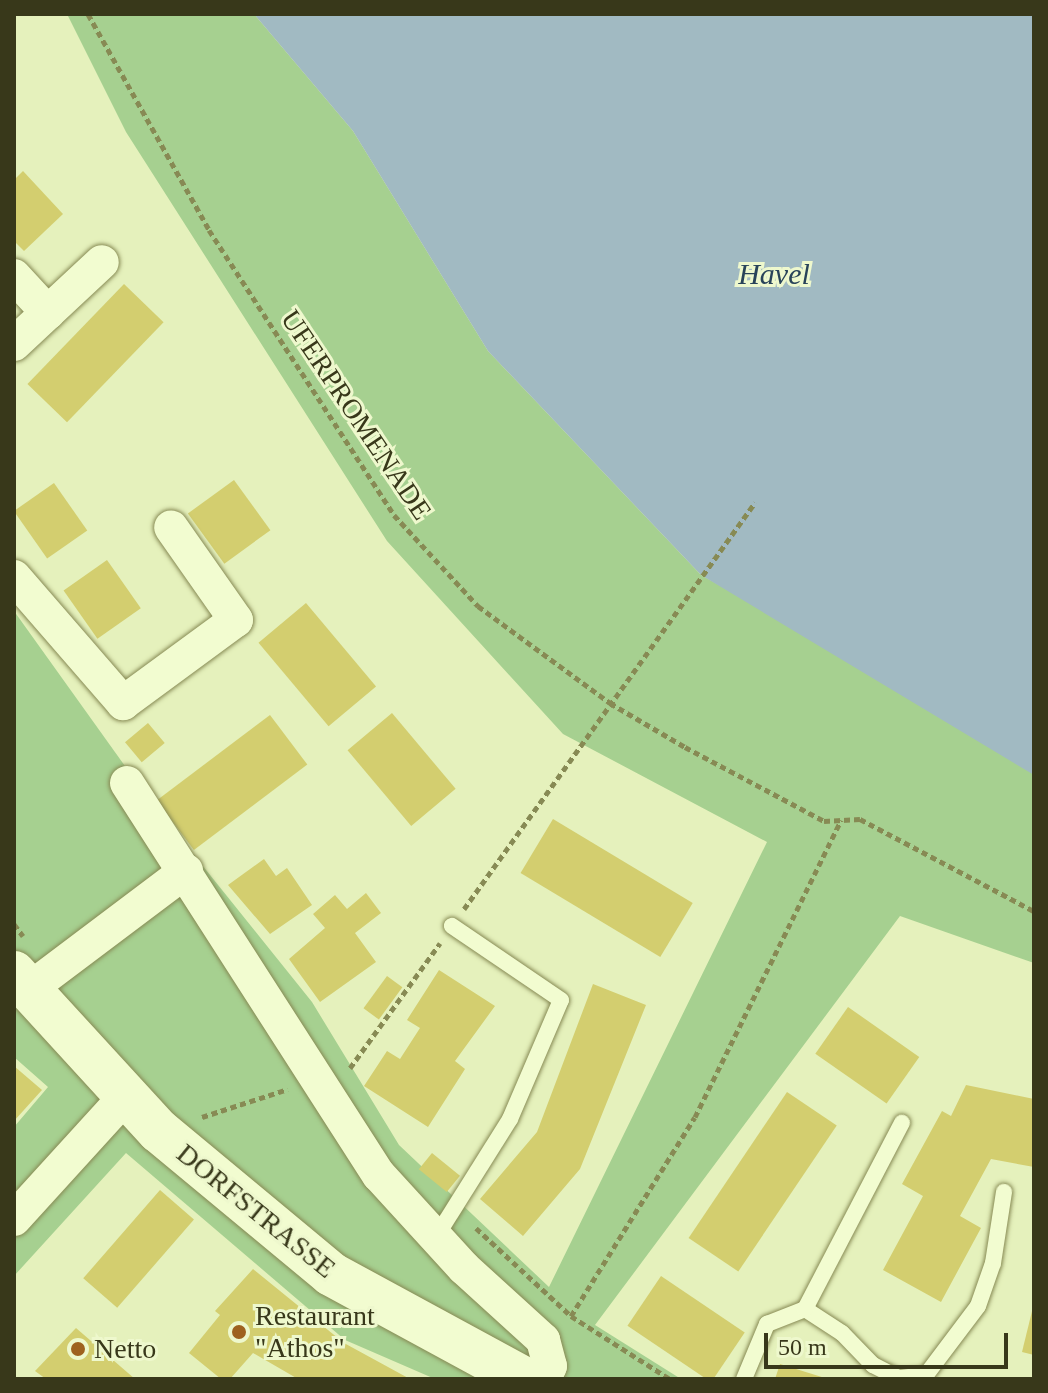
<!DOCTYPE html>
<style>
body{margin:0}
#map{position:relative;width:1048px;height:1393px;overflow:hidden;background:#e5f1bc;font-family:Georgia,serif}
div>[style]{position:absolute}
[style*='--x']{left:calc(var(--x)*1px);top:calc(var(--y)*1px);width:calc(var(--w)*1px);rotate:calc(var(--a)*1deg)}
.green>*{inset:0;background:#a6d090}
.water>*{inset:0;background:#a1bac2}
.building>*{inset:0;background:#d3ce6f;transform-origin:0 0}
.path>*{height:5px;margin-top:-2.5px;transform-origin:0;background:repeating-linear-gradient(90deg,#878a54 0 6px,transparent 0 10px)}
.roads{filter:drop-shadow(0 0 2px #878a54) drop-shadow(0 0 2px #878a54)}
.lane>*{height:16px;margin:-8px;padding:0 8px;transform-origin:8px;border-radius:8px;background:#f2fcd0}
.street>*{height:34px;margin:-17px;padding:0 17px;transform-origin:17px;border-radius:17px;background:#f2fcd0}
.secondary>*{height:44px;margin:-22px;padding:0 22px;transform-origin:22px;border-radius:22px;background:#f2fcd0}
.dots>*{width:22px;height:22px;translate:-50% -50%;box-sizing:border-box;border:4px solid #eef8cd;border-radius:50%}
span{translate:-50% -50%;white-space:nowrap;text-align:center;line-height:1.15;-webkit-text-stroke:6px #eef8cd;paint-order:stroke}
.street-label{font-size:28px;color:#38381a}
.poi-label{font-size:28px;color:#38381a}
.left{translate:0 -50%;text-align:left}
.water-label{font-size:30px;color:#284359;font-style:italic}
.frame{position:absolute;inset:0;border:16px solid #38381a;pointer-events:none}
.scale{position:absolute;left:764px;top:1333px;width:244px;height:36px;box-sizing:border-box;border:4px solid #38381a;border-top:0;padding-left:10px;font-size:24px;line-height:28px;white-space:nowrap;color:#38381a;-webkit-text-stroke:6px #eef8cd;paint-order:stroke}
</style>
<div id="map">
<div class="green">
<i style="clip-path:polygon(67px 14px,254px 14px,353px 131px,488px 351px,701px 575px,1034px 760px,1034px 963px,900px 916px,595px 1325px,681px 1379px,435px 1379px,345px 1340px,126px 1153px,14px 1276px,14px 1127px,48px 1087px,14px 1057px,14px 611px,145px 794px,312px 1002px,399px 1145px,549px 1287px,767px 842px,563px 734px,387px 541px,126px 132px)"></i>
</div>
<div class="water">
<i style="clip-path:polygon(254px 14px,1034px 14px,1034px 775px,701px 575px,488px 351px,353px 131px)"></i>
</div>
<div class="building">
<i style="clip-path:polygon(23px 171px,63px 214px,24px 251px,14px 241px,14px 180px)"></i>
<i style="left:124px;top:284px;width:55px;height:139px;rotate:44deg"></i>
<i style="left:234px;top:480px;width:62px;height:57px;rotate:54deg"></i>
<i style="left:54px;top:483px;width:58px;height:49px;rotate:55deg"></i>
<i style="left:107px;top:560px;width:59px;height:53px;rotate:55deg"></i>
<i style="left:306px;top:603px;width:109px;height:62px;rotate:50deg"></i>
<i style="left:392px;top:713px;width:99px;height:58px;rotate:50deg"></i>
<i style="left:270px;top:715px;width:62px;height:142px;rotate:53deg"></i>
<i style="left:148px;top:723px;width:26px;height:30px;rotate:50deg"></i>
<i style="left:553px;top:819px;width:163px;height:63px;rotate:31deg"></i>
<i style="clip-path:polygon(264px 859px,276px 876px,287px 868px,312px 905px,270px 934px,228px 885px)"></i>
<i style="clip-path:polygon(366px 893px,381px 913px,355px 933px,376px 962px,320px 1002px,289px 959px,325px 928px,313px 914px,335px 895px,347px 909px)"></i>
<i style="clip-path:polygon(439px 970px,495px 1006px,455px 1061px,465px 1069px,428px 1127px,364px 1086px,387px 1051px,400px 1059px,420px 1028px,407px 1020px)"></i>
<i style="left:387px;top:976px;width:19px;height:40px;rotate:36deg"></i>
<i style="clip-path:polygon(593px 984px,646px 1005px,580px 1169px,523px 1236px,480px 1199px,537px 1132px)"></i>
<i style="left:848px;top:1007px;width:87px;height:57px;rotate:35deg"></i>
<i style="clip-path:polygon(14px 1066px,42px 1090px,14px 1121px)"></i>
<i style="clip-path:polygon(966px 1085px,1034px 1099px,1034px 1167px,991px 1159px,960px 1216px,981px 1228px,941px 1302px,883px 1270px,923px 1196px,902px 1184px,942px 1111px,951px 1116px)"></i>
<i style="left:787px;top:1092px;width:60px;height:176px;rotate:34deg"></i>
<i style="left:432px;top:1153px;width:36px;height:21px;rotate:39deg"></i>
<i style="left:160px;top:1190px;width:45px;height:117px;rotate:41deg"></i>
<i style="clip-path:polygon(253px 1269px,344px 1343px,410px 1379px,298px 1379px,253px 1353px,230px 1379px,221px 1379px,189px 1353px,220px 1315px,215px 1311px)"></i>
<i style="left:661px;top:1276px;width:101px;height:60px;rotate:34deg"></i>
<i style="clip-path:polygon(1033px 1307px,1034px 1307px,1034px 1355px,1022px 1352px)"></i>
<i style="clip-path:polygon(76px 1328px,135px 1379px,46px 1379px,35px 1371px)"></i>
<i style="clip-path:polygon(780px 1364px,825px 1378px,825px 1379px,775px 1379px)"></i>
</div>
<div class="path">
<i style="--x:88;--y:14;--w:248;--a:60.7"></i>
<i style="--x:209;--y:230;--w:340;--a:57"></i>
<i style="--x:394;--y:515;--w:124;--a:47.3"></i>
<i style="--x:478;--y:606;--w:164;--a:36.3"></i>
<i style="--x:610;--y:703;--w:87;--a:30.4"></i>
<i style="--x:685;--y:747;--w:157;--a:28"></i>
<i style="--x:824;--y:821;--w:36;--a:-3"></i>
<i style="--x:860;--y:819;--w:197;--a:27.9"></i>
<i style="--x:464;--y:909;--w:500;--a:-54.4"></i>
<i style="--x:14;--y:924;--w:15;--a:53"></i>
<i style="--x:350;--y:1068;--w:154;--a:-54.2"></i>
<i style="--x:202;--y:1117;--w:90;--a:-18"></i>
<i style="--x:476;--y:1228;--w:129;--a:42.8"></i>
<i style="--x:571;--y:1316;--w:117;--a:32.5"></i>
<i style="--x:571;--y:1316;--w:234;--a:-58.1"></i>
<i style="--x:695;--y:1117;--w:331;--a:-63.8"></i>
</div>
<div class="roads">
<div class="lane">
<i style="--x:436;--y:1237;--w:139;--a:-57.9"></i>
<i style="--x:510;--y:1119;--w:129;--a:-66.8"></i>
<i style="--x:561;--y:1000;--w:132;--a:-145.8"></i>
<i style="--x:805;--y:1309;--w:44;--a:33"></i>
<i style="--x:842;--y:1333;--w:45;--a:45.9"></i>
<i style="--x:873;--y:1365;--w:29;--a:27"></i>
<i style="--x:899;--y:1378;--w:27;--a:-6"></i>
<i style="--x:926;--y:1375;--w:86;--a:-53"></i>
<i style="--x:978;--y:1306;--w:46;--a:-70.8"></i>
<i style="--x:993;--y:1263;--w:72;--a:-81.2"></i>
<i style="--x:744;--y:1379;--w:60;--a:-67.3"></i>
<i style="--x:767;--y:1324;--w:41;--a:-21.5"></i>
<i style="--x:805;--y:1309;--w:210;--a:-62.5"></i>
</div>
<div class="street">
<i style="--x:14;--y:276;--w:50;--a:47.4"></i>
<i style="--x:14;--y:344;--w:120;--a:-43"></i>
<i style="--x:14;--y:577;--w:167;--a:49.1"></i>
<i style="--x:123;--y:703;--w:140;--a:-36.3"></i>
<i style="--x:236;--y:620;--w:113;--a:-125"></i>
<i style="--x:127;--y:783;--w:466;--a:57.3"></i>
<i style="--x:379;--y:1175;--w:126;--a:47.6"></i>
<i style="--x:464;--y:1268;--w:107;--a:42.3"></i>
<i style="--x:543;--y:1340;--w:27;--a:75"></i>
<i style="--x:550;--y:1366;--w:14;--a:115"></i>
<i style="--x:28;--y:990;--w:198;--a:-37"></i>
<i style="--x:14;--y:1219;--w:165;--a:-47.7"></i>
</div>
<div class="secondary">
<i style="--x:14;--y:973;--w:214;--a:47.5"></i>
<i style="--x:159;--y:1131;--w:224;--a:39.7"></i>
<i style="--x:331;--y:1274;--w:220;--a:28.5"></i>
</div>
</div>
<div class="dots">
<i style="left:239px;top:1332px;background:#9e621f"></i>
<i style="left:78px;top:1349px;background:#9e621f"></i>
</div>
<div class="street-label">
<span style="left:356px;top:415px;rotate:56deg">UFERPROMENADE</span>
<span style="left:256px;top:1211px;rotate:39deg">DORFSTRASSE</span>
</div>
<div class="poi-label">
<span class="left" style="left:255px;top:1332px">Restaurant<br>"Athos"</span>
<span class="left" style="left:94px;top:1349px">Netto</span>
</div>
<div class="water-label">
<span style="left:774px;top:274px">Havel</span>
</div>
<div class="frame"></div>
<div class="scale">50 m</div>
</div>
